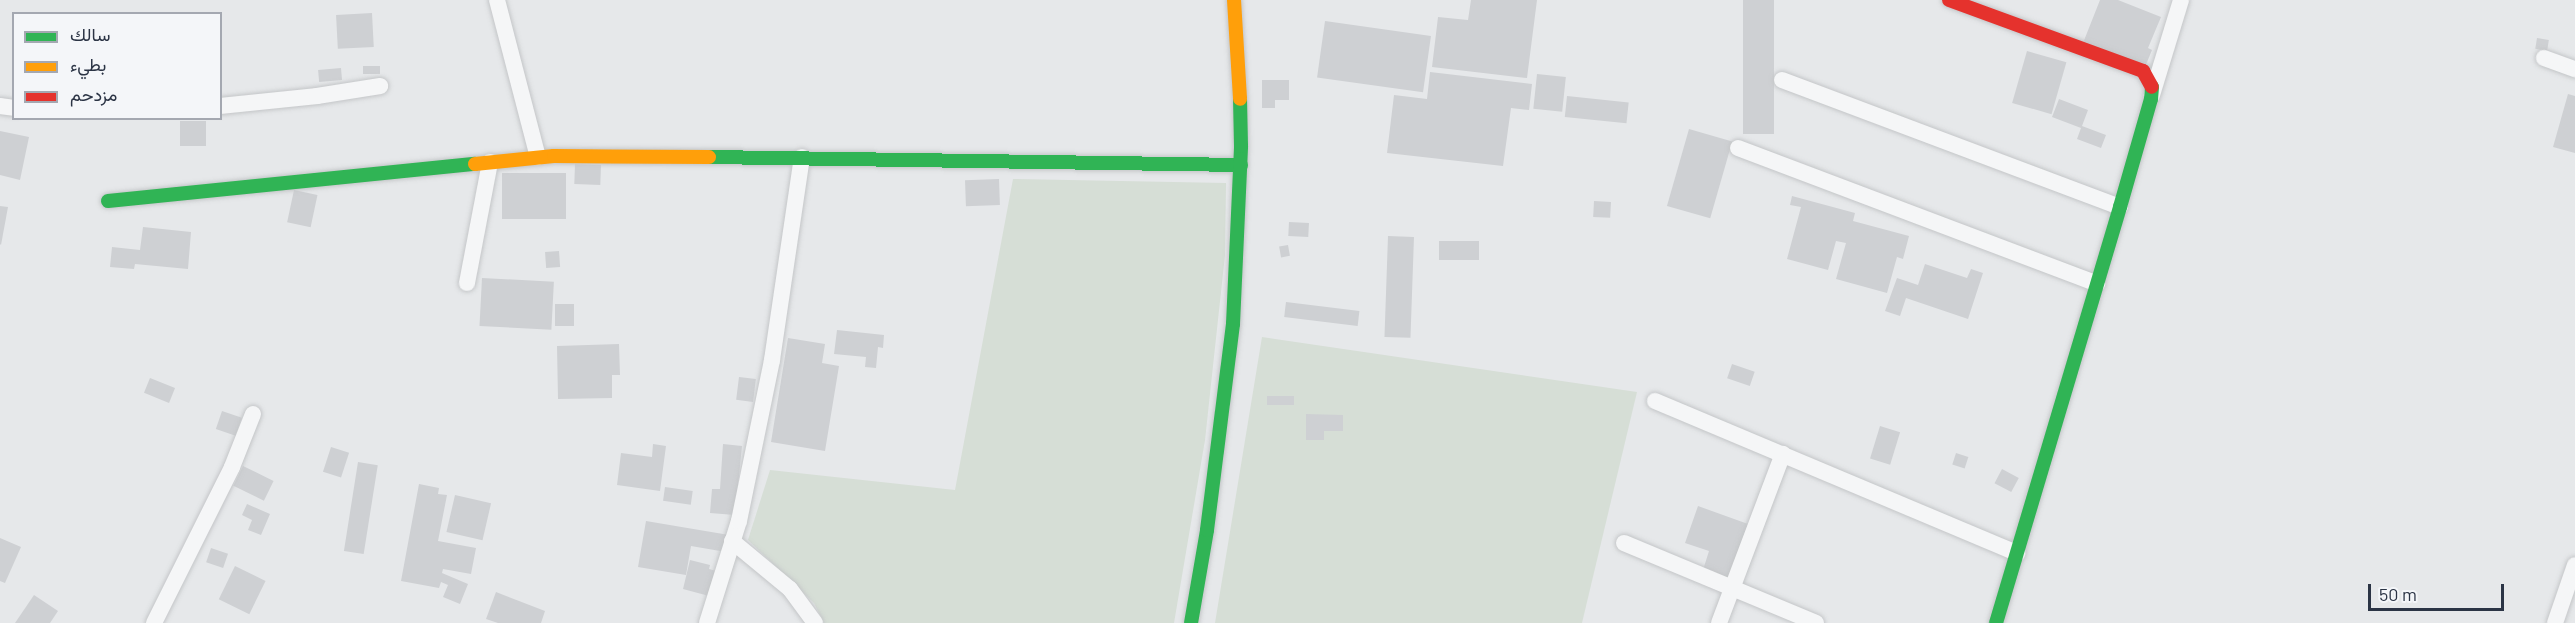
<!DOCTYPE html>
<meta charset="utf-8">
<style>
body{margin:0}
#map{position:relative;width:2575px;height:623px;overflow:hidden;background:#e6e8ea;font-family:Barlow,Vazirmatn,sans-serif}
div>[style]{position:absolute}
[style*='--x']{left:calc(var(--x)*1px);top:calc(var(--y)*1px);width:calc(var(--w)*1px);rotate:calc(var(--a)*1deg)}
.green>*{inset:0;background:#d6ded6}
.building>*{inset:0;background:#ced0d3;transform-origin:0 0}
.roads{filter:drop-shadow(0 0 2px #c4c6c8) drop-shadow(0 0 2px #c4c6c8)}
.street>*{height:16px;margin:-8px;padding:0 8px;transform-origin:8px;border-radius:8px;background:#f5f6f7}
.fast>*{height:14px;margin:-7px;padding:0 7px;transform-origin:7px;border-radius:7px;background:#30b455}
.slow>*{height:14px;margin:-7px;padding:0 7px;transform-origin:7px;border-radius:7px;background:#ff9f0a}
.jam>*{height:14px;margin:-7px;padding:0 7px;transform-origin:7px;border-radius:7px;background:#e5322d}
span{translate:-50% -50%;white-space:nowrap;text-align:center;line-height:1.15;-webkit-text-stroke:6px #f4f6f9;paint-order:stroke}
.legend{position:absolute;left:12px;top:12px;width:210px;height:108px;box-sizing:border-box;background:#f4f6f9;border:2px solid #a4a8b1;margin:0;padding:8px 10px;list-style:none;font-size:18px;color:#2b3445}
.legend li{display:flex;align-items:center;gap:12px;height:30px}
.legend b{width:30px;border:2px solid #a4a8b1}
.scale{position:absolute;left:2368px;top:584px;width:136px;height:27px;box-sizing:border-box;border:3px solid #2b3445;border-top:0;padding-left:8px;font-size:18px;line-height:21px;white-space:nowrap;color:#2b3445;-webkit-text-stroke:4px #f4f6f9;paint-order:stroke}
</style>
<div id="map">
<div class="green">
<i style="clip-path:polygon(1013px 179px,1226px 183px,1225px 255px,1205px 440px,1174px 623px,824px 623px,814px 603px,748px 540px,770px 470px,955px 490px)"></i>
<i style="clip-path:polygon(1262px 337px,1637px 392px,1582px 623px,1215px 623px)"></i>
</div>
<div class="building">
<i style="clip-path:polygon(1471px 0,1537px 0,1527px 78px,1432px 67px,1438px 17px,1468px 20px)"></i>
<i style="left:1743px;top:0;width:31px;height:134px"></i>
<i style="clip-path:polygon(2100px 0,2118px 0,2161px 17px,2148px 48px,2152px 50px,2145px 67px,2083px 43px)"></i>
<i style="left:372px;top:13px;width:34px;height:36px;rotate:87deg"></i>
<i style="left:1325px;top:21px;width:107px;height:57px;rotate:8deg"></i>
<i style="left:2537px;top:38px;width:12px;height:11px;rotate:9deg"></i>
<i style="left:2027px;top:51px;width:41px;height:54px;rotate:16deg"></i>
<i style="left:380px;top:66px;width:8px;height:17px;rotate:90deg"></i>
<i style="left:341px;top:68px;width:12px;height:23px;rotate:85deg"></i>
<i style="clip-path:polygon(1430px 72px,1532px 84px,1529px 110px,1511px 108px,1503px 166px,1387px 153px,1394px 95px,1427px 99px)"></i>
<i style="left:1537px;top:74px;width:29px;height:35px;rotate:6deg"></i>
<i style="clip-path:polygon(1262px 80px,1289px 80px,1289px 100px,1275px 100px,1275px 108px,1262px 108px)"></i>
<i style="clip-path:polygon(2568px 94px,2575px 96px,2575px 153px,2553px 147px)"></i>
<i style="left:1567px;top:96px;width:62px;height:21px;rotate:6deg"></i>
<i style="clip-path:polygon(2059px 99px,2088px 110px,2082px 126px,2106px 135px,2101px 148px,2077px 139px,2081px 128px,2052px 117px)"></i>
<i style="left:180px;top:121px;width:26px;height:25px"></i>
<i style="left:1689px;top:129px;width:45px;height:80px;rotate:16deg"></i>
<i style="clip-path:polygon(0 131px,29px 137px,20px 180px,0 175px)"></i>
<i style="left:575px;top:164px;width:26px;height:20px;rotate:2deg"></i>
<i style="left:502px;top:173px;width:64px;height:46px"></i>
<i style="left:999px;top:179px;width:26px;height:34px;rotate:88deg"></i>
<i style="left:294px;top:190px;width:24px;height:33px;rotate:12deg"></i>
<i style="clip-path:polygon(1792px 196px,1855px 213px,1853px 221px,1909px 236px,1903px 259px,1897px 257px,1887px 293px,1836px 279px,1846px 243px,1836px 241px,1828px 270px,1787px 259px,1801px 207px,1790px 205px)"></i>
<i style="left:1594px;top:201px;width:17px;height:16px;rotate:3deg"></i>
<i style="clip-path:polygon(0 206px,8px 207px,1px 245px,0 244px)"></i>
<i style="left:1289px;top:222px;width:20px;height:14px;rotate:3deg"></i>
<i style="clip-path:polygon(143px 227px,191px 232px,188px 269px,135px 264px,134px 269px,110px 267px,112px 247px,140px 250px)"></i>
<i style="left:1388px;top:236px;width:26px;height:101px;rotate:2deg"></i>
<i style="left:1439px;top:241px;width:40px;height:19px"></i>
<i style="left:1288px;top:245px;width:11px;height:9px;rotate:80deg"></i>
<i style="left:559px;top:251px;width:16px;height:14px;rotate:86deg"></i>
<i style="clip-path:polygon(1925px 264px,1967px 278px,1971px 269px,1983px 273px,1968px 319px,1906px 298px,1900px 316px,1885px 311px,1897px 278px,1918px 285px)"></i>
<i style="left:482px;top:278px;width:72px;height:48px;rotate:3deg"></i>
<i style="left:1286px;top:302px;width:74px;height:15px;rotate:7deg"></i>
<i style="left:555px;top:304px;width:19px;height:22px"></i>
<i style="clip-path:polygon(837px 330px,884px 335px,883px 348px,878px 347px,876px 368px,865px 367px,866px 357px,834px 354px)"></i>
<i style="clip-path:polygon(788px 338px,825px 344px,822px 363px,839px 366px,825px 451px,771px 442px)"></i>
<i style="clip-path:polygon(619px 344px,620px 375px,612px 375px,612px 398px,558px 399px,557px 346px)"></i>
<i style="left:1732px;top:364px;width:24px;height:15px;rotate:19deg"></i>
<i style="left:739px;top:377px;width:17px;height:23px;rotate:7deg"></i>
<i style="left:150px;top:378px;width:27px;height:16px;rotate:22deg"></i>
<i style="left:1267px;top:396px;width:27px;height:9px"></i>
<i style="left:222px;top:411px;width:21px;height:19px;rotate:19deg"></i>
<i style="clip-path:polygon(1306px 414px,1343px 415px,1343px 431px,1324px 431px,1324px 440px,1306px 440px)"></i>
<i style="left:1880px;top:426px;width:21px;height:34px;rotate:17deg"></i>
<i style="clip-path:polygon(653px 444px,666px 446px,660px 491px,617px 485px,621px 453px,652px 457px)"></i>
<i style="clip-path:polygon(723px 444px,742px 446px,735px 515px,710px 513px,712px 489px,720px 489px)"></i>
<i style="left:331px;top:447px;width:19px;height:26px;rotate:18deg"></i>
<i style="left:1956px;top:453px;width:13px;height:12px;rotate:18deg"></i>
<i style="left:358px;top:462px;width:20px;height:90px;rotate:9deg"></i>
<i style="left:243px;top:466px;width:34px;height:22px;rotate:26deg"></i>
<i style="left:2002px;top:469px;width:19px;height:16px;rotate:28deg"></i>
<i style="clip-path:polygon(419px 484px,439px 488px,438px 494px,447px 495px,438px 541px,476px 548px,471px 574px,443px 569px,442px 573px,468px 584px,460px 604px,443px 597px,448px 585px,441px 582px,439px 588px,401px 581px)"></i>
<i style="left:665px;top:487px;width:28px;height:14px;rotate:8deg"></i>
<i style="left:455px;top:495px;width:37px;height:38px;rotate:13deg"></i>
<i style="clip-path:polygon(247px 504px,270px 514px,261px 535px,248px 530px,252px 520px,242px 515px)"></i>
<i style="clip-path:polygon(1698px 506px,1748px 524px,1728px 579px,1703px 570px,1709px 551px,1685px 543px)"></i>
<i style="clip-path:polygon(646px 521px,729px 535px,726px 552px,691px 546px,686px 575px,638px 567px)"></i>
<i style="clip-path:polygon(0 538px,21px 547px,5px 583px,0 581px)"></i>
<i style="left:211px;top:548px;width:18px;height:15px;rotate:19deg"></i>
<i style="clip-path:polygon(690px 560px,710px 565px,709px 569px,716px 571px,709px 596px,683px 589px)"></i>
<i style="left:235px;top:566px;width:34px;height:37px;rotate:26deg"></i>
<i style="clip-path:polygon(496px 592px,545px 611px,541px 623px,498px 623px,486px 619px)"></i>
<i style="clip-path:polygon(34px 595px,58px 611px,50px 623px,15px 623px)"></i>
</div>
<div class="roads">
<div class="street">
<i style="--x:497;--y:0;--w:162;--a:75.4"></i>
<i style="--x:2544;--y:58;--w:33;--a:20"></i>
<i style="--x:1782;--y:80;--w:361;--a:20.6"></i>
<i style="--x:2152;--y:95;--w:99;--a:-73"></i>
<i style="--x:0;--y:106;--w:14;--a:8"></i>
<i style="--x:220;--y:106;--w:98;--a:-5.9"></i>
<i style="--x:317;--y:96;--w:64;--a:-9"></i>
<i style="--x:1738;--y:148;--w:384;--a:20.7"></i>
<i style="--x:467;--y:283;--w:123;--a:-79.2"></i>
<i style="--x:1655;--y:401;--w:393;--a:22.8"></i>
<i style="--x:732;--y:541;--w:75;--a:39.6"></i>
<i style="--x:790;--y:589;--w:42;--a:53.7"></i>
<i style="--x:1624;--y:543;--w:208;--a:22.6"></i>
<i style="--x:154;--y:623;--w:174;--a:-63.4"></i>
<i style="--x:232;--y:467;--w:57;--a:-68.4"></i>
<i style="--x:707;--y:623;--w:107;--a:-72.6"></i>
<i style="--x:739;--y:521;--w:164;--a:-78.4"></i>
<i style="--x:772;--y:360;--w:205;--a:-81.6"></i>
<i style="--x:1719;--y:623;--w:181;--a:-69.3"></i>
<i style="--x:2555;--y:623;--w:61;--a:-71"></i>
</div>
<div class="fast">
<i style="--x:709;--y:157;--w:532;--a:0.86"></i>
<i style="--x:108;--y:201;--w:369;--a:-5.8"></i>
<i style="--x:1191;--y:623;--w:94;--a:-80.2"></i>
<i style="--x:1207;--y:530;--w:208;--a:-82.8"></i>
<i style="--x:1233;--y:324;--w:178;--a:-87.4"></i>
<i style="--x:1241;--y:146;--w:47;--a:-91.2"></i>
<i style="--x:1996;--y:623;--w:434;--a:-73.4"></i>
<i style="--x:2120;--y:207;--w:112;--a:-74"></i>
<i style="--x:2151;--y:99;--w:12;--a:-85"></i>
</div>
<div class="slow">
<i style="--x:1234;--y:0;--w:99;--a:86.5"></i>
<i style="--x:475;--y:164;--w:79;--a:-5.8"></i>
<i style="--x:554;--y:156;--w:155;--a:0.4"></i>
</div>
<div class="jam">
<i style="--x:1949;--y:0;--w:207;--a:20.1"></i>
<i style="--x:2143;--y:71;--w:18;--a:61"></i>
</div>
</div>
<ul class="legend">
<li><b style="height:8px;background:#30b455"></b>سالك</li>
<li><b style="height:8px;background:#ff9f0a"></b>بطيء</li>
<li><b style="height:8px;background:#e5322d"></b>مزدحم</li>
</ul>
<div class="scale">50 m</div>
</div>
